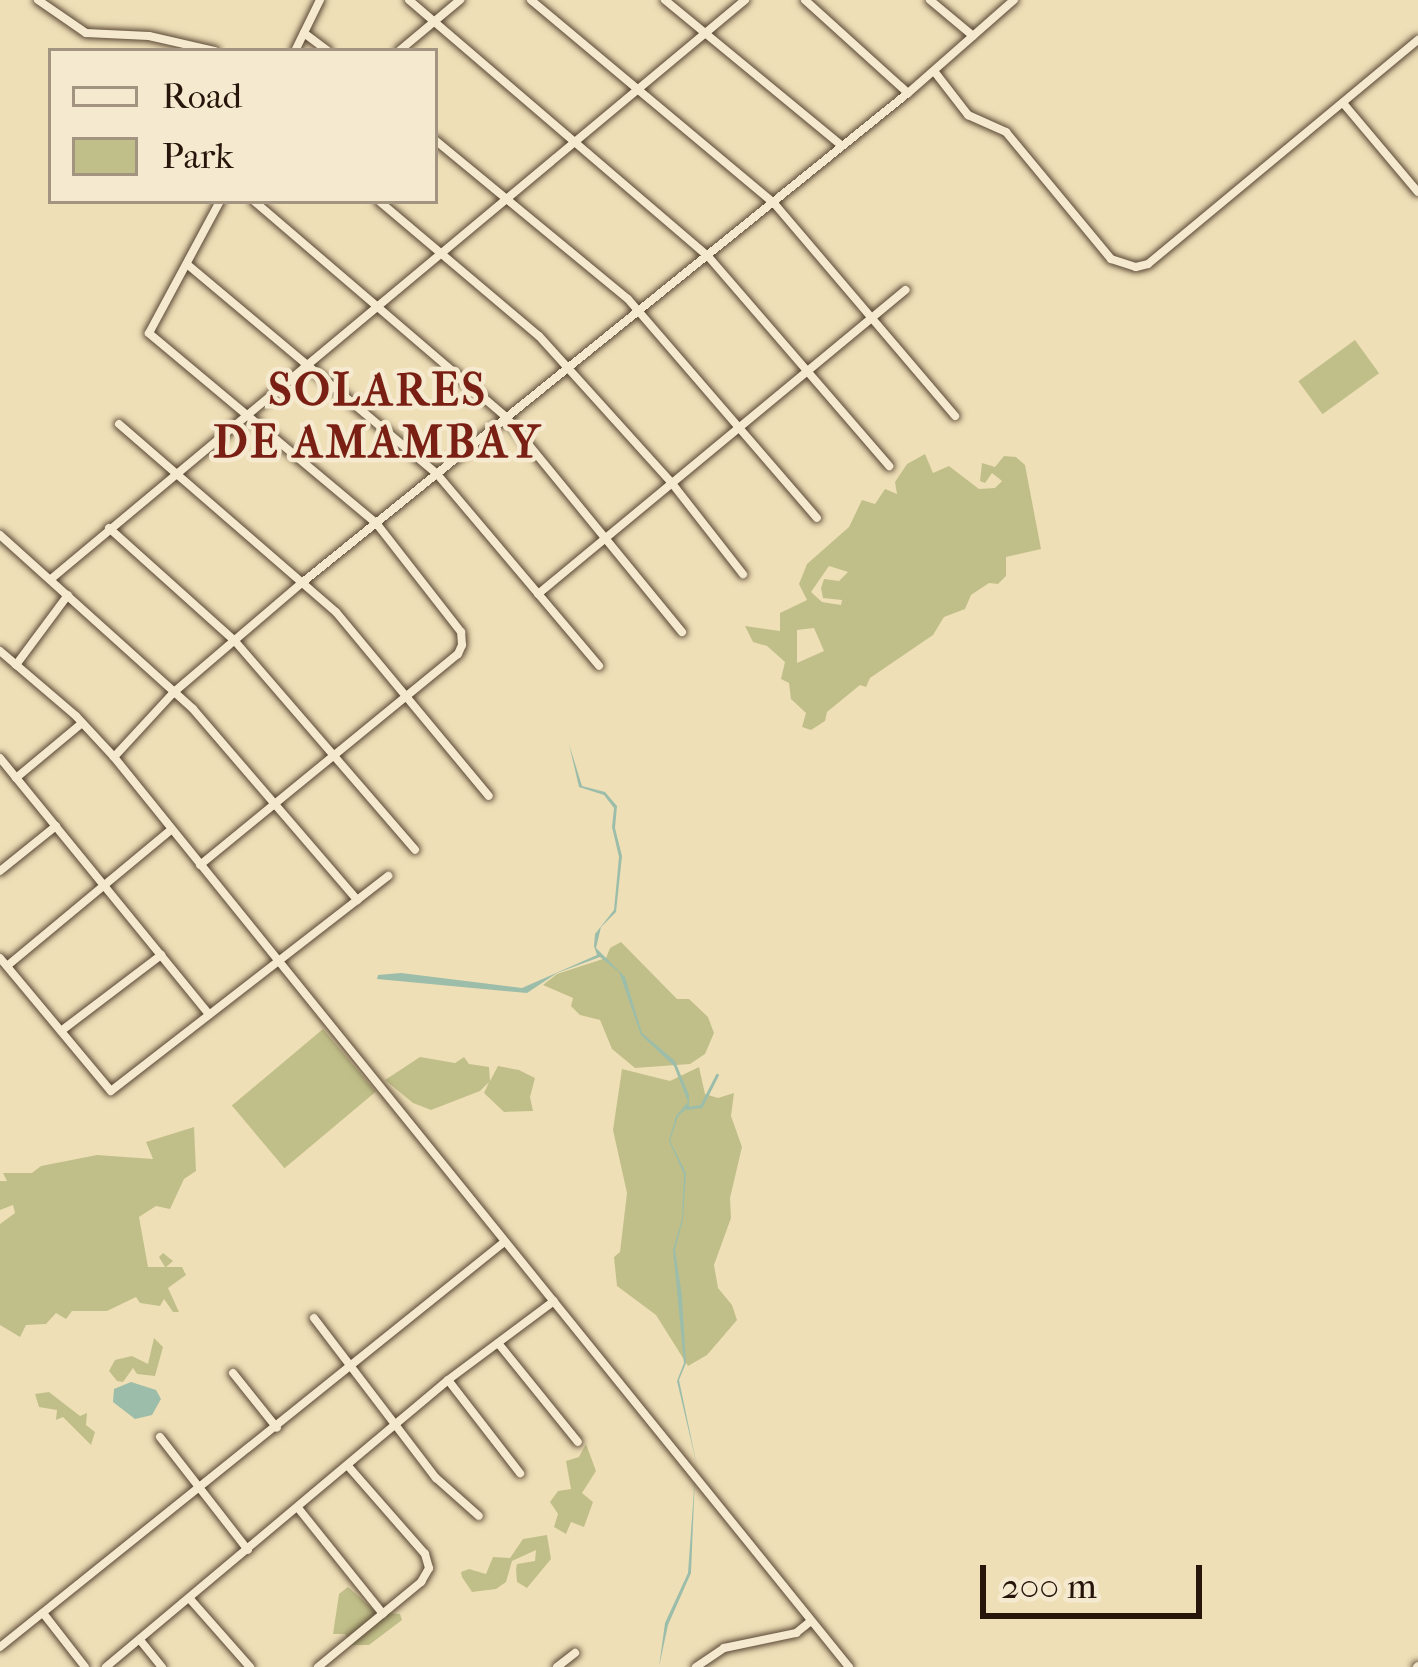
<!DOCTYPE html>
<style>
body{margin:0}
#map{position:relative;width:1418px;height:1667px;overflow:hidden;background:#efdfb7;font-family:"IM FELL French Canon",serif}
div>[style]{position:absolute}
[style*='--x']{left:calc(var(--x)*1px);top:calc(var(--y)*1px);width:calc(var(--w)*1px);rotate:calc(var(--a)*1deg)}
.green>*{inset:0;background:#c1bf89;transform-origin:0 0}
.water>*{inset:0;background:#9bbda9}
.stream>*{height:3px;margin:-1.5px;padding:0 1.5px;transform-origin:1.5px;border-radius:1.5px;background:#9bbda9}
.roads{filter:drop-shadow(0 0 3px #594735) drop-shadow(0 0 3px #594735)}
.minor>*{height:8px;margin:-4px;padding:0 4px;transform-origin:4px;border-radius:4px;background:#f5ead0}
span{translate:-50% -50%;white-space:nowrap;text-align:center;line-height:1.15;-webkit-text-stroke:9px #f5ead0;paint-order:stroke}
.district-label{font-size:45px;color:#7a1f14;font-weight:700;letter-spacing:3px}
.legend{position:absolute;left:48px;top:48px;width:390px;height:156px;box-sizing:border-box;background:#f5ead0;border:3px solid #a39481;margin:0;padding:15px 21px;list-style:none;font-size:36px;color:#27140a}
.legend li{display:flex;align-items:center;gap:24px;height:60px}
.legend b{width:60px;border:3px solid #a39481}
.scale{position:absolute;left:980px;top:1565px;width:222px;height:54px;box-sizing:border-box;border:6px solid #27140a;border-top:0;padding-left:15px;font-size:36px;line-height:42px;white-space:nowrap;color:#27140a;-webkit-text-stroke:9px #f5ead0;paint-order:stroke}
</style>
<div id="map">
<div class="green">
<i style="left:1355px;top:340px;width:41px;height:70px;rotate:54deg"></i>
<i style="clip-path:polygon(evenodd,925px 454px,933px 473px,949px 466px,979px 489px,995px 488px,1002px 481px,992px 473px,985px 483px,980px 481px,982px 463px,995px 467px,1004px 456px,1016px 457px,1025px 465px,1041px 549px,1006px 557px,1006px 576px,998px 584px,989px 583px,971px 595px,965px 609px,944px 617px,933px 635px,870px 678px,866px 687px,860px 685px,827px 712px,825px 721px,811px 730px,802px 727px,806px 713px,791px 699px,789px 683px,781px 679px,785px 662px,767px 646px,753px 642px,745px 626px,780px 631px,780px 613px,807px 600px,799px 584px,807px 564px,849px 527px,862px 500px,875px 504px,885px 489px,897px 494px,895px 482px,907px 464px,925px 454px,829px 566px,848px 572px,839px 581px,824px 579px,821px 588px,823px 598px,842px 600px,841px 605px,822px 602px,811px 592px,829px 566px,925px 454px,814px 628px,824px 651px,797px 663px,797px 630px,814px 628px)"></i>
<i style="clip-path:polygon(621px 942px,677px 999px,689px 999px,708px 1017px,714px 1033px,705px 1054px,690px 1064px,635px 1068px,612px 1049px,600px 1020px,580px 1015px,571px 1006px,573px 998px,543px 985px,557px 974px,606px 958px,610px 948px)"></i>
<i style="left:323px;top:1029px;width:82px;height:119px;rotate:50deg"></i>
<i style="clip-path:polygon(420px 1057px,455px 1063px,464px 1057px,469px 1064px,489px 1067px,490px 1081px,498px 1066px,519px 1070px,535px 1078px,530px 1097px,533px 1111px,504px 1112px,484px 1093px,489px 1082px,480px 1091px,431px 1110px,413px 1103px,385px 1080px)"></i>
<i style="clip-path:polygon(699px 1067px,705px 1094px,718px 1098px,734px 1093px,731px 1116px,742px 1147px,730px 1198px,731px 1218px,714px 1265px,718px 1288px,732px 1305px,737px 1320px,707px 1355px,688px 1366px,656px 1315px,617px 1286px,614px 1257px,620px 1252px,627px 1193px,613px 1130px,622px 1069px,670px 1081px)"></i>
<i style="clip-path:polygon(194px 1127px,196px 1171px,184px 1179px,170px 1209px,156px 1206px,139px 1217px,148px 1267px,165px 1267px,159px 1257px,163px 1253px,173px 1261px,166px 1267px,182px 1267px,186px 1275px,168px 1288px,179px 1312px,173px 1312px,164px 1299px,160px 1306px,140px 1303px,136px 1297px,107px 1311px,72px 1311px,66px 1319px,56px 1313px,46px 1324px,26px 1325px,20px 1337px,0 1325px,0 1224px,15px 1213px,13px 1205px,0 1210px,0 1181px,7px 1181px,3px 1173px,32px 1173px,41px 1166px,97px 1155px,153px 1159px,146px 1142px)"></i>
<i style="clip-path:polygon(154px 1338px,163px 1347px,155px 1376px,137px 1374px,133px 1368px,123px 1382px,117px 1381px,109px 1371px,115px 1360px,132px 1356px,148px 1364px)"></i>
<i style="clip-path:polygon(49px 1392px,80px 1416px,87px 1413px,86px 1425px,95px 1432px,91px 1445px,63px 1417px,56px 1420px,57px 1410px,39px 1407px,35px 1394px)"></i>
<i style="clip-path:polygon(586px 1444px,596px 1471px,582px 1493px,593px 1502px,584px 1527px,571px 1522px,566px 1534px,554px 1527px,558px 1514px,550px 1502px,558px 1491px,571px 1489px,566px 1461px,579px 1457px)"></i>
<i style="clip-path:polygon(547px 1535px,551px 1559px,527px 1588px,517px 1582px,516px 1569px,517px 1564px,535px 1561px,536px 1550px,512px 1561px,506px 1582px,496px 1589px,472px 1592px,462px 1577px,461px 1572px,469px 1569px,486px 1574px,493px 1557px,510px 1558px,523px 1539px)"></i>
<i style="clip-path:polygon(348px 1587px,376px 1612px,400px 1614px,402px 1620px,369px 1645px,351px 1645px,345px 1634px,333px 1634px,339px 1594px)"></i>
</div>
<div class="water">
<i style="clip-path:polygon(569px 744px,582px 786px,605px 792px,617px 806px,615px 828px,622px 856px,616px 912px,601px 927px,596px 948px,625px 977px,642px 1033px,675px 1061px,689px 1095px,689px 1107px,678px 1116px,670px 1141px,686px 1173px,683px 1219px,675px 1250px,682px 1296px,686px 1363px,679px 1380px,697px 1466px,677px 1381px,684px 1363px,673px 1250px,682px 1219px,684px 1174px,669px 1141px,676px 1116px,688px 1102px,674px 1066px,641px 1035px,619px 972px,600px 957px,557px 973px,527px 993px,377px 979px,378px 975px,401px 973px,522px 988px,597px 955px,594px 946px,595px 934px,614px 910px,619px 857px,612px 827px,614px 808px,604px 795px,579px 787px)"></i>
<i style="clip-path:polygon(131px 1382px,156px 1390px,161px 1399px,152px 1415px,135px 1419px,113px 1402px,114px 1389px)"></i>
<i style="clip-path:polygon(695px 1476px,691px 1573px,668px 1625px,659px 1667px,665px 1623px,688px 1573px)"></i>
</div>
<div class="stream">
<i style="--x:687;--y:1108;--w:14;--a:-8"></i>
<i style="--x:701;--y:1106;--w:35;--a:-63"></i>
</div>
<div class="roads">
<div class="minor">
<i style="--x:38;--y:0;--w:58;--a:34.5"></i>
<i style="--x:86;--y:33;--w:63;--a:2.7"></i>
<i style="--x:149;--y:36;--w:68;--a:12.8"></i>
<i style="--x:409;--y:0;--w:392;--a:40.6"></i>
<i style="--x:707;--y:255;--w:279;--a:49.2"></i>
<i style="--x:531;--y:0;--w:315;--a:39.9"></i>
<i style="--x:773;--y:202;--w:281;--a:49.6"></i>
<i style="--x:665;--y:0;--w:229;--a:39.5"></i>
<i style="--x:805;--y:0;--w:139;--a:42.1"></i>
<i style="--x:930;--y:0;--w:56;--a:39.9"></i>
<i style="--x:304;--y:33;--w:30;--a:37"></i>
<i style="--x:295;--y:51;--w:57;--a:-63.9"></i>
<i style="--x:399;--y:51;--w:80;--a:-39.9"></i>
<i style="--x:934;--y:71;--w:56;--a:52.3"></i>
<i style="--x:968;--y:115;--w:42;--a:24.1"></i>
<i style="--x:1006;--y:132;--w:165;--a:50.4"></i>
<i style="--x:1111;--y:259;--w:26;--a:18"></i>
<i style="--x:1136;--y:267;--w:12;--a:-14"></i>
<i style="--x:1148;--y:264;--w:351;--a:-39.7"></i>
<i style="--x:1343;--y:103;--w:116;--a:49.9"></i>
<i style="--x:435;--y:140;--w:250;--a:39.5"></i>
<i style="--x:628;--y:299;--w:289;--a:49.2"></i>
<i style="--x:254;--y:201;--w:332;--a:40.6"></i>
<i style="--x:506;--y:417;--w:278;--a:50.7"></i>
<i style="--x:379;--y:201;--w:209;--a:40.2"></i>
<i style="--x:539;--y:336;--w:197;--a:47.9"></i>
<i style="--x:671;--y:482;--w:117;--a:52"></i>
<i style="--x:188;--y:265;--w:325;--a:40"></i>
<i style="--x:437;--y:474;--w:251;--a:49.8"></i>
<i style="--x:119;--y:424;--w:287;--a:40.9"></i>
<i style="--x:336;--y:612;--w:239;--a:50.3"></i>
<i style="--x:109;--y:528;--w:168;--a:41.9"></i>
<i style="--x:234;--y:640;--w:277;--a:49.2"></i>
<i style="--x:0;--y:535;--w:260;--a:42"></i>
<i style="--x:193;--y:709;--w:252;--a:49.3"></i>
<i style="--x:51;--y:579;--w:904;--a:-39.84"></i>
<i style="--x:538;--y:594;--w:477;--a:-39.6"></i>
<i style="--x:0;--y:651;--w:100;--a:40.5"></i>
<i style="--x:76;--y:716;--w:56;--a:47.2"></i>
<i style="--x:16;--y:665;--w:87;--a:-53.4"></i>
<i style="--x:0;--y:758;--w:330;--a:50.8"></i>
<i style="--x:16;--y:778;--w:86;--a:-39.8"></i>
<i style="--x:200;--y:865;--w:333;--a:-39.3"></i>
<i style="--x:458;--y:654;--w:10;--a:-66"></i>
<i style="--x:462;--y:645;--w:13;--a:-94"></i>
<i style="--x:461;--y:632;--w:138;--a:-127.9"></i>
<i style="--x:376;--y:523;--w:296;--a:-140.1"></i>
<i style="--x:149;--y:333;--w:150;--a:-61.7"></i>
<i style="--x:0;--y:871;--w:72;--a:-38.8"></i>
<i style="--x:0;--y:958;--w:173;--a:50.2"></i>
<i style="--x:111;--y:1091;--w:351;--a:-37.8"></i>
<i style="--x:7;--y:966;--w:213;--a:-39.7"></i>
<i style="--x:61;--y:1031;--w:126;--a:-37.2"></i>
<i style="--x:314;--y:1318;--w:201;--a:52.7"></i>
<i style="--x:436;--y:1478;--w:57;--a:41.5"></i>
<i style="--x:498;--y:1343;--w:127;--a:51.1"></i>
<i style="--x:233;--y:1373;--w:70;--a:51.3"></i>
<i style="--x:448;--y:1380;--w:118;--a:52.3"></i>
<i style="--x:160;--y:1437;--w:143;--a:52.1"></i>
<i style="--x:299;--y:1509;--w:134;--a:51.3"></i>
<i style="--x:190;--y:1599;--w:91;--a:48.6"></i>
<i style="--x:43;--y:1613;--w:68;--a:52.1"></i>
<i style="--x:140;--y:1640;--w:35;--a:51"></i>
<i style="--x:0;--y:1647;--w:645;--a:-38.77"></i>
<i style="--x:106;--y:1667;--w:446;--a:-40"></i>
<i style="--x:448;--y:1380;--w:132;--a:-36.7"></i>
<i style="--x:318;--y:1667;--w:134;--a:-39.5"></i>
<i style="--x:421;--y:1582;--w:16;--a:-60"></i>
<i style="--x:429;--y:1568;--w:15;--a:-106"></i>
<i style="--x:425;--y:1554;--w:118;--a:-131.2"></i>
<i style="--x:557;--y:1667;--w:23;--a:-38"></i>
<i style="--x:696;--y:1667;--w:34;--a:-34"></i>
<i style="--x:724;--y:1648;--w:74;--a:-11.8"></i>
<i style="--x:796;--y:1633;--w:19;--a:-39"></i>
<i style="--x:849;--y:1667;--w:1170;--a:-128.93"></i>
<i style="--x:114;--y:757;--w:88;--a:-47.3"></i>
<i style="--x:174;--y:692;--w:170;--a:-40.5"></i>
<i style="--x:303;--y:582;--w:778;--a:-38.95"></i>
<i style="--x:908;--y:93;--w:141;--a:-41.3"></i>
<i style="--x:1417;--y:1667;--w:1;--a:-45"></i>
</div>
</div>
<div class="district-label">
<span style="left:378px;top:417px">SOLARES<br>DE AMAMBAY</span>
</div>
<ul class="legend">
<li><b style="height:15px;background:#f5ead0"></b>Road</li>
<li><b style="height:33px;background:#c1bf89"></b>Park</li>
</ul>
<div class="scale">200 m</div>
</div>
